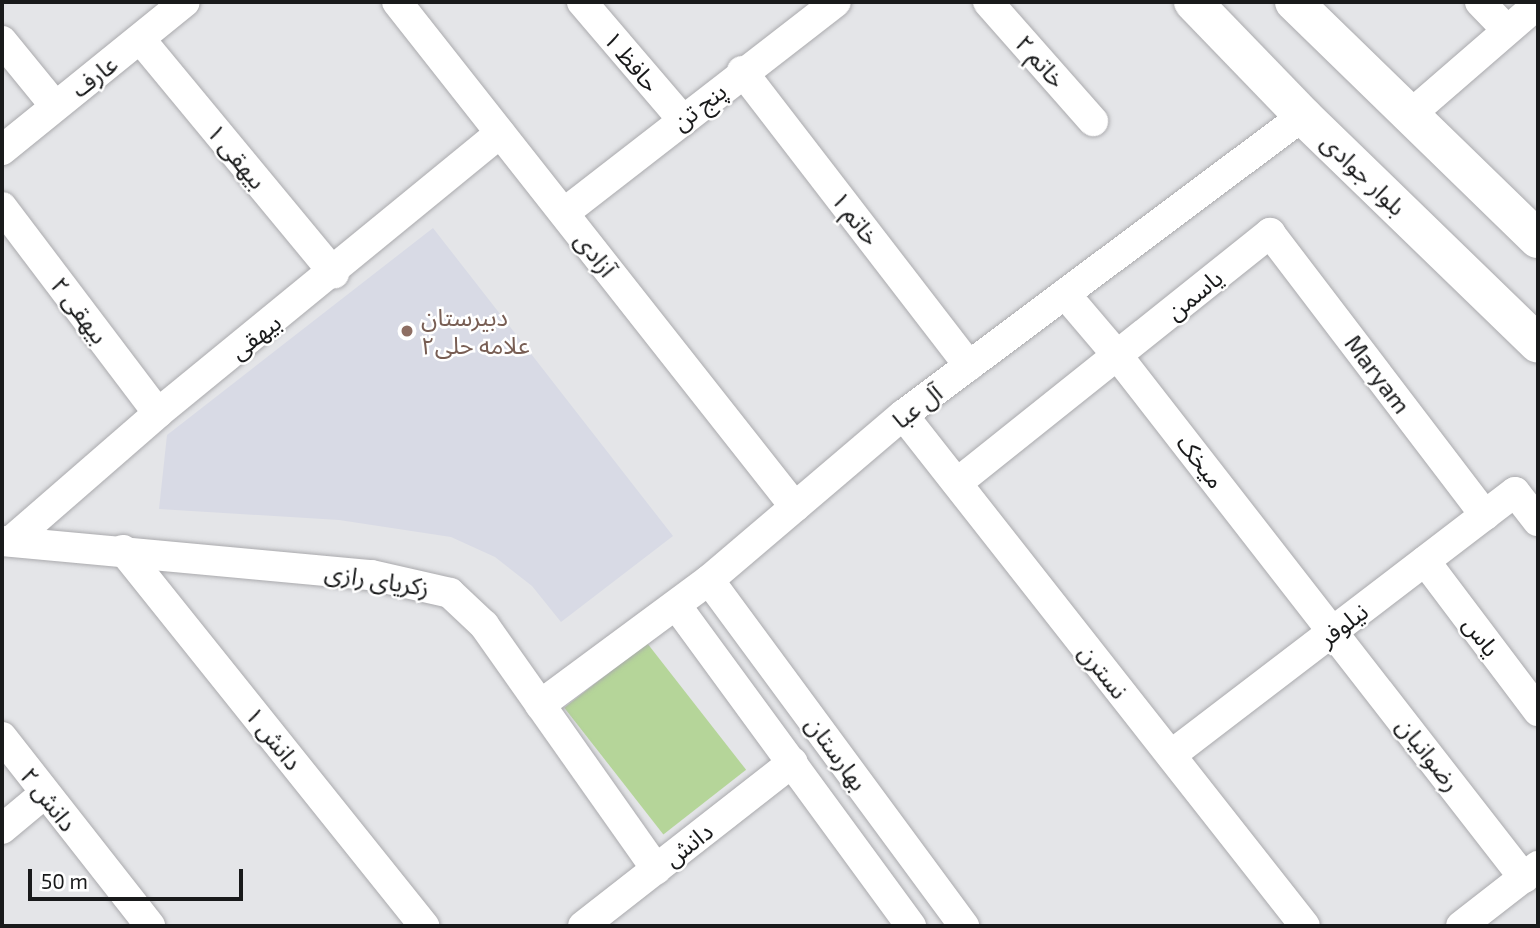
<!DOCTYPE html>
<meta charset="utf-8">
<style>
body{margin:0}
#map{position:relative;width:1540px;height:928px;overflow:hidden;background:#e4e5e8;font-family:"Exo 2","Noto Sans Arabic",sans-serif}
div>[style]{position:absolute}
[style*='--x']{left:calc(var(--x)*1px);top:calc(var(--y)*1px);width:calc(var(--w)*1px);rotate:calc(var(--a)*1deg)}
.built>*{inset:0;background:#d8dae5}
.green>*{inset:0;background:#b5d599;transform-origin:0 0}
.roads{filter:drop-shadow(0 0 2px #aaaaad) drop-shadow(0 0 2px #aaaaad)}
.street>*{height:30px;margin:-15px;padding:0 15px;transform-origin:15px;border-radius:15px;background:#fff}
.secondary>*{height:38px;margin:-19px;padding:0 19px;transform-origin:19px;border-radius:19px;background:#fff}
.dots>*{width:19px;height:19px;translate:-50% -50%;box-sizing:border-box;border:4px solid #fff;border-radius:50%}
span{translate:-50% -50%;white-space:nowrap;text-align:center;line-height:1.15;-webkit-text-stroke:5px #fff;paint-order:stroke}
.street-label{font-size:24px;color:#191a1b}
.education-label{font-size:24px;color:#785e54}
.left{translate:0 -50%;text-align:left}
.frame{position:absolute;inset:0;border:4px solid #191a1b;pointer-events:none}
.scale{position:absolute;left:28px;top:869px;width:215px;height:32px;box-sizing:border-box;border:4px solid #191a1b;border-top:0;padding-left:9px;font-size:21px;line-height:24px;white-space:nowrap;color:#191a1b;-webkit-text-stroke:5px #fff;paint-order:stroke}
</style>
<div id="map">
<div class="built">
<i style="clip-path:polygon(433px 228px,673px 536px,561px 622px,532px 586px,495px 557px,451px 537px,339px 520px,159px 509px,167px 435px)"></i>
</div>
<div class="green">
<i style="left:647px;top:643px;width:161px;height:105px;rotate:52deg"></i>
</div>
<div class="roads">
<div class="street">
<i style="--x:397;--y:2;--w:643;--a:51.76"></i>
<i style="--x:582;--y:2;--w:154;--a:49.5"></i>
<i style="--x:988;--y:2;--w:159;--a:48.6"></i>
<i style="--x:1480;--y:2;--w:39;--a:46"></i>
<i style="--x:141;--y:40;--w:303;--a:50.4"></i>
<i style="--x:2;--y:41;--w:84;--a:50.8"></i>
<i style="--x:742;--y:71;--w:372;--a:52.4"></i>
<i style="--x:1411;--y:114;--w:168;--a:-40.9"></i>
<i style="--x:2;--y:150;--w:235;--a:-39"></i>
<i style="--x:2;--y:207;--w:258;--a:52.9"></i>
<i style="--x:564;--y:213;--w:344;--a:-37.8"></i>
<i style="--x:1065;--y:294;--w:80;--a:49.6"></i>
<i style="--x:1117;--y:355;--w:663;--a:52.11"></i>
<i style="--x:903;--y:415;--w:650;--a:51.81"></i>
<i style="--x:957;--y:483;--w:401;--a:-38.6"></i>
<i style="--x:1270;--y:233;--w:355;--a:52.7"></i>
<i style="--x:2;--y:541;--w:371;--a:5.3"></i>
<i style="--x:371;--y:575;--w:81;--a:12.8"></i>
<i style="--x:450;--y:593;--w:47;--a:43.3"></i>
<i style="--x:484;--y:625;--w:299;--a:54.8"></i>
<i style="--x:11;--y:541;--w:195;--a:-41"></i>
<i style="--x:158;--y:413;--w:442;--a:-39.3"></i>
<i style="--x:123;--y:550;--w:482;--a:51.3"></i>
<i style="--x:1425;--y:561;--w:188;--a:53"></i>
<i style="--x:709;--y:580;--w:430;--a:53.6"></i>
<i style="--x:676;--y:605;--w:398;--a:53.8"></i>
<i style="--x:540;--y:705;--w:210;--a:-36.5"></i>
<i style="--x:709;--y:580;--w:255;--a:-40.4"></i>
<i style="--x:903;--y:415;--w:499;--a:-36.8"></i>
<i style="--x:2;--y:737;--w:240;--a:51.9"></i>
<i style="--x:1171;--y:755;--w:433;--a:-37.4"></i>
<i style="--x:1515;--y:492;--w:37;--a:52"></i>
<i style="--x:2;--y:829;--w:55;--a:-39.8"></i>
<i style="--x:583;--y:926;--w:266;--a:-38"></i>
<i style="--x:1461;--y:926;--w:98;--a:-37.9"></i>
</div>
<div class="secondary">
<i style="--x:1193;--y:2;--w:158;--a:46"></i>
<i style="--x:1303;--y:116;--w:327;--a:44.1"></i>
<i style="--x:1294;--y:2;--w:340;--a:44.2"></i>
</div>
</div>
<div class="dots">
<i style="left:407px;top:331px;background:#8d6e63"></i>
</div>
<div class="street-label">
<span style="left:632px;top:61px;rotate:50deg">حافظ ۱</span>
<span style="left:1041px;top:61px;rotate:49deg">خاتم ۲</span>
<span style="left:94px;top:76px;rotate:-38deg">عارف</span>
<span style="left:699px;top:106px;rotate:-38deg">پنج تن</span>
<span style="left:237px;top:156px;rotate:50deg">بیهقی ۱</span>
<span style="left:1364px;top:174px;rotate:44deg">بلوار جوادی</span>
<span style="left:856px;top:218px;rotate:52deg">خاتم ۱</span>
<span style="left:596px;top:254px;rotate:52deg">آزادی</span>
<span style="left:1194px;top:294px;rotate:-39deg">یاسمن</span>
<span style="left:80px;top:310px;rotate:53deg">بیهقی ۲</span>
<span style="left:255px;top:336px;rotate:-38deg">بیهقی</span>
<span style="left:1378px;top:374px;rotate:53deg">Maryam</span>
<span style="left:917px;top:406px;rotate:-38deg">آل عبا</span>
<span style="left:1201px;top:461px;rotate:52deg">میخک</span>
<span style="left:377px;top:579px;rotate:9deg">زکریای رازی</span>
<span style="left:1343px;top:624px;rotate:-37deg">نیلوفر</span>
<span style="left:1482px;top:636px;rotate:53deg">یاس</span>
<span style="left:1104px;top:671px;rotate:52deg">نسترن</span>
<span style="left:274px;top:738px;rotate:51deg">دانش ۱</span>
<span style="left:837px;top:753px;rotate:54deg">بهارستان</span>
<span style="left:1429px;top:754px;rotate:52deg">رضوانیان</span>
<span style="left:49px;top:799px;rotate:52deg">دانش ۲</span>
<span style="left:688px;top:844px;rotate:-38deg">دانش</span>
</div>
<div class="education-label">
<span class="left" style="left:421px;top:331px">دبیرستان<br>علامه حلی۲</span>
</div>
<div class="frame"></div>
<div class="scale">50 m</div>
</div>
